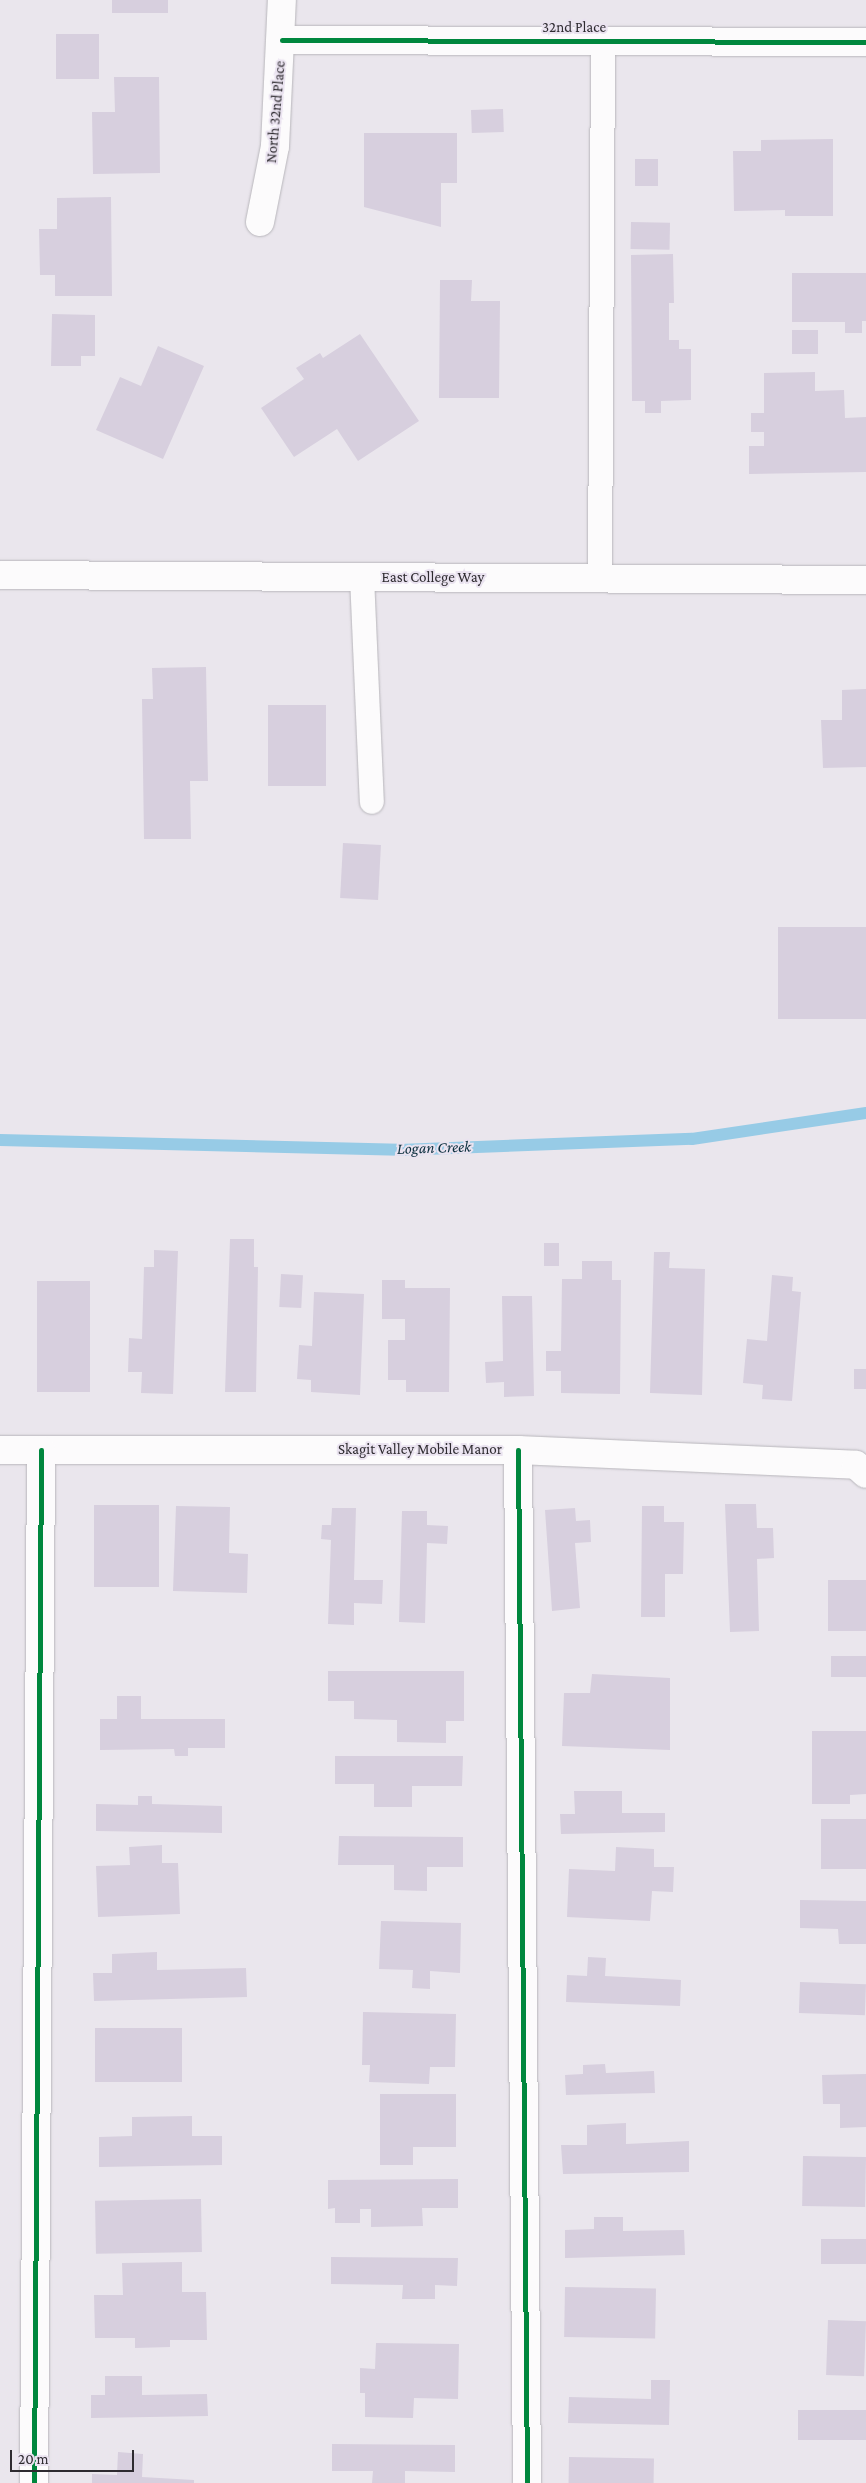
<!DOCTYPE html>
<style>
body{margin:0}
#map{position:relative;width:866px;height:2483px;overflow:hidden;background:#eae6ed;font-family:"Crimson Pro",serif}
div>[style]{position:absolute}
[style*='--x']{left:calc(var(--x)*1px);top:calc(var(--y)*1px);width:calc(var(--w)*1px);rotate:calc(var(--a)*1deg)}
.stream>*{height:12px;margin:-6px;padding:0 6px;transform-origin:6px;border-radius:6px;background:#97cbe6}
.building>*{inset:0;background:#d7cfde;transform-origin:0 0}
.roads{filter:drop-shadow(0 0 1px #b8b6bb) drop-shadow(0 0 1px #b8b6bb)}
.lane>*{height:24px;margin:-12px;padding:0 12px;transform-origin:12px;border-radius:12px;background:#fcfbfc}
.street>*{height:28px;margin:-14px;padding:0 14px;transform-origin:14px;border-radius:14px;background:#fcfbfc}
.secondary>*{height:28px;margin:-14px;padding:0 14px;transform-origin:14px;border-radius:14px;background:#fcfbfc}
.cycleway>*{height:5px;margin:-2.5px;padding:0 2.5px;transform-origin:2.5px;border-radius:2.5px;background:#00873e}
span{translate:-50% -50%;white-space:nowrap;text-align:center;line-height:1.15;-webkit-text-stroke:4px #eae3f0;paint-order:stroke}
.street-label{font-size:15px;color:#2e2b30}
.water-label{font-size:16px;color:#0a2e3d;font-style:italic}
.scale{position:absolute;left:10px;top:2450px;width:124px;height:22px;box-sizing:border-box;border:2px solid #2e2b30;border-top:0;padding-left:6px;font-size:15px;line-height:18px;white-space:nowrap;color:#2e2b30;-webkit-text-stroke:4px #eae3f0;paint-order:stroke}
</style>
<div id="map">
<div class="stream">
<i style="--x:0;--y:1140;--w:399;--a:1.4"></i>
<i style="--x:399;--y:1150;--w:293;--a:-2.2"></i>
<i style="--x:692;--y:1139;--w:176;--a:-8.5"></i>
</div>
<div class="building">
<i style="left:112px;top:0;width:56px;height:13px"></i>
<i style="left:56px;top:34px;width:43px;height:45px"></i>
<i style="clip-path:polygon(114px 77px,159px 77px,160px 173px,93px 174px,92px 112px,115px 112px)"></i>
<i style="left:503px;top:109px;width:23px;height:32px;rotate:88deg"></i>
<i style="clip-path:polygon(364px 133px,457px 133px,457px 183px,441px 183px,441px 227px,364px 207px)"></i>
<i style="clip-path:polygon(833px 139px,833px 216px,785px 216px,785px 210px,734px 211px,733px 151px,761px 151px,761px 140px)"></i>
<i style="left:635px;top:159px;width:23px;height:27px"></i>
<i style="clip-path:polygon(111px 197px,112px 296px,55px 296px,55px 275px,40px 275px,39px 229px,57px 229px,57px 198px)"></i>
<i style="left:631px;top:222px;width:39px;height:27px;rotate:1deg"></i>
<i style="clip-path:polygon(673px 254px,674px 303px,669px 303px,669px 340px,679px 340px,679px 349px,691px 349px,691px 400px,661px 401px,661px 413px,645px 413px,645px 401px,632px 401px,631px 255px)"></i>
<i style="clip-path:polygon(792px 273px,866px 273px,866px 321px,862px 321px,862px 333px,845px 333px,845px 322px,792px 322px)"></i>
<i style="clip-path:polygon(440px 280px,472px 280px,471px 301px,500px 301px,499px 398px,439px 398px)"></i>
<i style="clip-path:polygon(52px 314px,95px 315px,95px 356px,81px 356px,81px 366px,51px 366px)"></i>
<i style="left:792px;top:330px;width:26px;height:24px"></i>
<i style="clip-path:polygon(360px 334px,419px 421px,358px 461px,337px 429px,294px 457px,261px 408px,304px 379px,296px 368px,320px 353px,323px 358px)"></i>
<i style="clip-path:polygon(158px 346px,204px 366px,163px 459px,96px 430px,120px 377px,141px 386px)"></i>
<i style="clip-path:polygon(815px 372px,815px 391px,844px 390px,845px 418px,866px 417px,866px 472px,749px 474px,749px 446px,764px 446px,764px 432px,751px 432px,751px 413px,764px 413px,764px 373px)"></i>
<i style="clip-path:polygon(206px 667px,208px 781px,190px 781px,191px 839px,144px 839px,142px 699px,153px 699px,152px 668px)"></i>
<i style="clip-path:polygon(866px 689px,866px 767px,823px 768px,821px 720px,842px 720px,842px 690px)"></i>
<i style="left:268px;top:705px;width:58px;height:81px"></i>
<i style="left:343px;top:843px;width:38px;height:55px;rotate:3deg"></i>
<i style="left:866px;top:927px;width:92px;height:88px;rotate:90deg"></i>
<i style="clip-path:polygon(230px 1239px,254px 1239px,254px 1267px,258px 1267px,256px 1392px,225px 1392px)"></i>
<i style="left:544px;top:1243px;width:15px;height:23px"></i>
<i style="clip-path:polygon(154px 1250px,178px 1251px,173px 1394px,141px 1393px,142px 1372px,128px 1372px,129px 1338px,142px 1339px,144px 1267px,154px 1267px)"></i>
<i style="clip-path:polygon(654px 1252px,670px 1252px,669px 1268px,705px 1269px,702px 1395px,650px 1393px)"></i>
<i style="clip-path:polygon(582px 1261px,612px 1261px,612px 1280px,621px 1280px,620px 1394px,561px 1393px,561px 1371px,546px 1371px,546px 1351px,561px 1351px,562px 1279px,582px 1279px)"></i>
<i style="left:281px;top:1274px;width:22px;height:33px;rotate:3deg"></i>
<i style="clip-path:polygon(772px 1275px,793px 1277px,792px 1291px,801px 1292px,792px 1401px,762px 1399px,763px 1385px,743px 1383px,747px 1339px,767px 1341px)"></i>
<i style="clip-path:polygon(382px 1280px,405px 1280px,405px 1288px,450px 1288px,449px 1392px,406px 1392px,406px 1380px,388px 1380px,388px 1340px,405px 1340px,405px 1319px,382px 1319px)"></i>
<i style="left:37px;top:1281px;width:53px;height:111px"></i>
<i style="clip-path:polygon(314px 1292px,364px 1294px,360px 1395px,311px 1392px,311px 1380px,297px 1379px,299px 1345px,312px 1346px)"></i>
<i style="clip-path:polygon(502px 1296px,532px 1296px,534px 1396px,504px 1397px,504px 1382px,486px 1383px,485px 1362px,503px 1361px)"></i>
<i style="left:854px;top:1369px;width:12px;height:20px"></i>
<i style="clip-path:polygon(725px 1504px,756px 1504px,757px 1528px,773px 1528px,774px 1558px,757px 1559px,759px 1631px,730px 1632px)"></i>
<i style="left:94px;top:1505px;width:65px;height:82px"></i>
<i style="clip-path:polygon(176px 1506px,230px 1507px,229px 1553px,248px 1554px,247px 1593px,173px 1591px)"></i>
<i style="clip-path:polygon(642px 1506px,664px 1506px,664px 1522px,684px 1522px,683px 1574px,665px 1574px,665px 1617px,641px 1617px)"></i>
<i style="clip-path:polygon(332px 1508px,356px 1508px,354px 1580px,383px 1580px,382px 1604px,354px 1603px,354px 1625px,328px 1624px,331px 1540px,321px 1539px,322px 1525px,331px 1525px)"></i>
<i style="clip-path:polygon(575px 1508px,576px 1521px,590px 1520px,591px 1542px,575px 1543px,580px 1608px,552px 1611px,545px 1510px)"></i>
<i style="clip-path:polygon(402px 1511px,427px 1511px,427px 1525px,448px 1526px,447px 1544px,427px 1543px,425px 1623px,399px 1622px)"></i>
<i style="left:828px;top:1580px;width:38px;height:51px"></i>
<i style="left:866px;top:1656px;width:21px;height:35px;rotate:90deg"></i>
<i style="clip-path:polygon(328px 1671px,464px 1671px,464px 1721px,446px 1721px,446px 1743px,397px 1742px,397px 1720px,354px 1719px,354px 1701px,328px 1701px)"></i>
<i style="clip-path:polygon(592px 1674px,670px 1678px,670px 1750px,562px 1746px,564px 1693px,590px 1693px)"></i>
<i style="clip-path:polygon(117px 1696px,141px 1696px,141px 1719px,225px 1719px,225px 1748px,188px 1748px,188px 1756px,175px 1756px,174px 1749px,100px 1750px,100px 1719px,117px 1719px)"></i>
<i style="clip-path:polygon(812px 1731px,866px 1731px,866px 1794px,850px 1795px,850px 1804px,812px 1804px)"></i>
<i style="clip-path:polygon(335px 1756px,463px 1756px,462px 1786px,412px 1786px,412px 1807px,374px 1807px,374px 1784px,335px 1784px)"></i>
<i style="clip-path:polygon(574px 1791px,622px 1791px,622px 1813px,665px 1813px,665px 1832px,561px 1834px,560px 1814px,575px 1814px)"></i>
<i style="clip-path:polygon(138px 1796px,152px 1796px,152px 1804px,222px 1806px,222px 1833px,96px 1831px,96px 1804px,138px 1805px)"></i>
<i style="left:821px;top:1819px;width:45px;height:50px"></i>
<i style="clip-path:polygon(339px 1836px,463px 1837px,463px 1867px,427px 1867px,427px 1891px,394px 1890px,394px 1865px,338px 1865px)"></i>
<i style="clip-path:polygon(162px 1845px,162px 1863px,178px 1863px,180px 1914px,98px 1917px,96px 1866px,130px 1865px,129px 1847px)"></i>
<i style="clip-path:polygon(616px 1847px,654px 1849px,654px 1867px,674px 1867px,673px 1892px,652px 1891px,650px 1921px,567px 1917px,569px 1869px,615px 1871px)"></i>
<i style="clip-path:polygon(800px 1900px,866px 1901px,866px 1944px,839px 1944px,838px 1929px,800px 1928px)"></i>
<i style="clip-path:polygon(381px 1921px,461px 1923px,460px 1973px,430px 1971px,430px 1989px,412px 1988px,413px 1970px,379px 1969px)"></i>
<i style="clip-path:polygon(157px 1952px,157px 1970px,246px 1968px,247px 1997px,94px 2001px,93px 1973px,112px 1973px,112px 1954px)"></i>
<i style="clip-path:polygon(588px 1957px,606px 1958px,605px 1976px,681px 1980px,680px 2006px,566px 2002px,567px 1975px,587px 1976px)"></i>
<i style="left:800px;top:1982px;width:66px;height:31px;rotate:2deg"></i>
<i style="clip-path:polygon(363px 2012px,456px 2014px,455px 2067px,430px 2067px,429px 2084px,369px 2082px,370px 2065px,362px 2065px)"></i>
<i style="left:95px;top:2028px;width:87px;height:54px"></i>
<i style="clip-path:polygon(605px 2064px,606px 2073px,654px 2071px,655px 2093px,566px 2095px,565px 2075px,583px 2074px,583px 2065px)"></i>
<i style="clip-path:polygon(866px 2074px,866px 2127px,840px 2128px,840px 2104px,823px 2104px,822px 2075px)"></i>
<i style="clip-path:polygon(380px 2094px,456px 2094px,456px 2147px,413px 2147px,413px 2165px,380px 2165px)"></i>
<i style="clip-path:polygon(192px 2116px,192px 2136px,222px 2136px,222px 2165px,99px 2167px,99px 2137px,132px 2136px,132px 2117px)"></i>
<i style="clip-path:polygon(626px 2123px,626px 2144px,689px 2141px,689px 2172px,563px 2174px,561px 2145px,587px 2145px,587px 2125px)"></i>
<i style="left:803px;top:2156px;width:63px;height:50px;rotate:1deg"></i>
<i style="clip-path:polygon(458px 2179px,458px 2208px,422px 2208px,423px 2226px,371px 2227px,371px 2209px,360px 2209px,360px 2223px,335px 2223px,335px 2208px,328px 2209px,328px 2180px)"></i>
<i style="left:201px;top:2199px;width:53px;height:106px;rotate:89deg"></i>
<i style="clip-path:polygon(594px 2217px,623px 2217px,623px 2231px,684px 2230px,685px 2255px,565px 2258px,565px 2230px,594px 2229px)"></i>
<i style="left:866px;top:2239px;width:25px;height:45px;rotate:90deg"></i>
<i style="clip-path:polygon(331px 2257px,458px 2258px,457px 2286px,435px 2285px,435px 2299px,402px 2299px,403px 2285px,331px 2284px)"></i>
<i style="clip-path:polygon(182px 2262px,182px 2292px,206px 2292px,207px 2340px,170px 2340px,170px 2347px,135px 2348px,135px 2338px,95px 2338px,94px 2295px,123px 2295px,122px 2263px)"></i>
<i style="left:565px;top:2287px;width:91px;height:50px;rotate:1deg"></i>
<i style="left:828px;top:2320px;width:38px;height:55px;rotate:2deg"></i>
<i style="clip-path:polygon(376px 2343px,459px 2344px,458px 2399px,414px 2398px,413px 2418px,365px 2417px,365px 2393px,360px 2393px,360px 2368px,375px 2369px)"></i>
<i style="clip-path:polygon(105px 2376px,142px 2376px,142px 2395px,207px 2394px,208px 2416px,91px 2418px,91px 2395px,105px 2395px)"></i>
<i style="clip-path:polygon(651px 2380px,670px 2380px,669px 2425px,568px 2423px,569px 2397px,651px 2399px)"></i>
<i style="left:866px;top:2410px;width:30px;height:68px;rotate:90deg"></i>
<i style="clip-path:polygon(332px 2444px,455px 2445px,455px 2472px,405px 2471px,405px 2483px,372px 2483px,373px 2471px,332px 2471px)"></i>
<i style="clip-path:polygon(118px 2452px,143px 2454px,142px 2477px,194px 2480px,194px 2483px,92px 2483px,92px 2474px,117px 2475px)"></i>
<i style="left:569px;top:2457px;width:85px;height:26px;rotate:1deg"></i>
</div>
<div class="roads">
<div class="lane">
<i style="--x:362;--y:577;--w:225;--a:87.5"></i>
<i style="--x:600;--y:579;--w:538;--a:-89.68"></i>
</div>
<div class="street">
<i style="--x:282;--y:40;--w:584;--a:0.2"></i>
<i style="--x:260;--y:222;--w:77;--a:-78.8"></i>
<i style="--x:275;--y:146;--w:146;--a:-87.3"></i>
<i style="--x:0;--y:1450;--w:518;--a:0"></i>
<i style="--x:518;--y:1450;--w:338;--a:2.5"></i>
<i style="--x:856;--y:1465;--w:13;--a:42"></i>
<i style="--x:518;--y:1450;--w:1033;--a:89.5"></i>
<i style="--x:34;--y:2483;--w:1033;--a:-89.61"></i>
</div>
<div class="secondary">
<i style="--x:0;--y:575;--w:866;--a:0.33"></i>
</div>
</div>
<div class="cycleway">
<i style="--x:282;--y:40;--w:584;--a:0.2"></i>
<i style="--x:518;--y:1450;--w:1033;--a:89.5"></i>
<i style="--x:34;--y:2483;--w:1033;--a:-89.61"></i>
</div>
<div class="street-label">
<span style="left:574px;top:28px">32nd Place</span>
<span style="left:276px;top:112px;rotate:-85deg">North 32nd Place</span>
<span style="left:433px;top:578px">East College Way</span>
<span style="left:420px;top:1450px">Skagit Valley Mobile Manor</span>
</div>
<div class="water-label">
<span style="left:434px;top:1148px;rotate:-2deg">Logan Creek</span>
</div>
<div class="scale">20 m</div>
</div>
